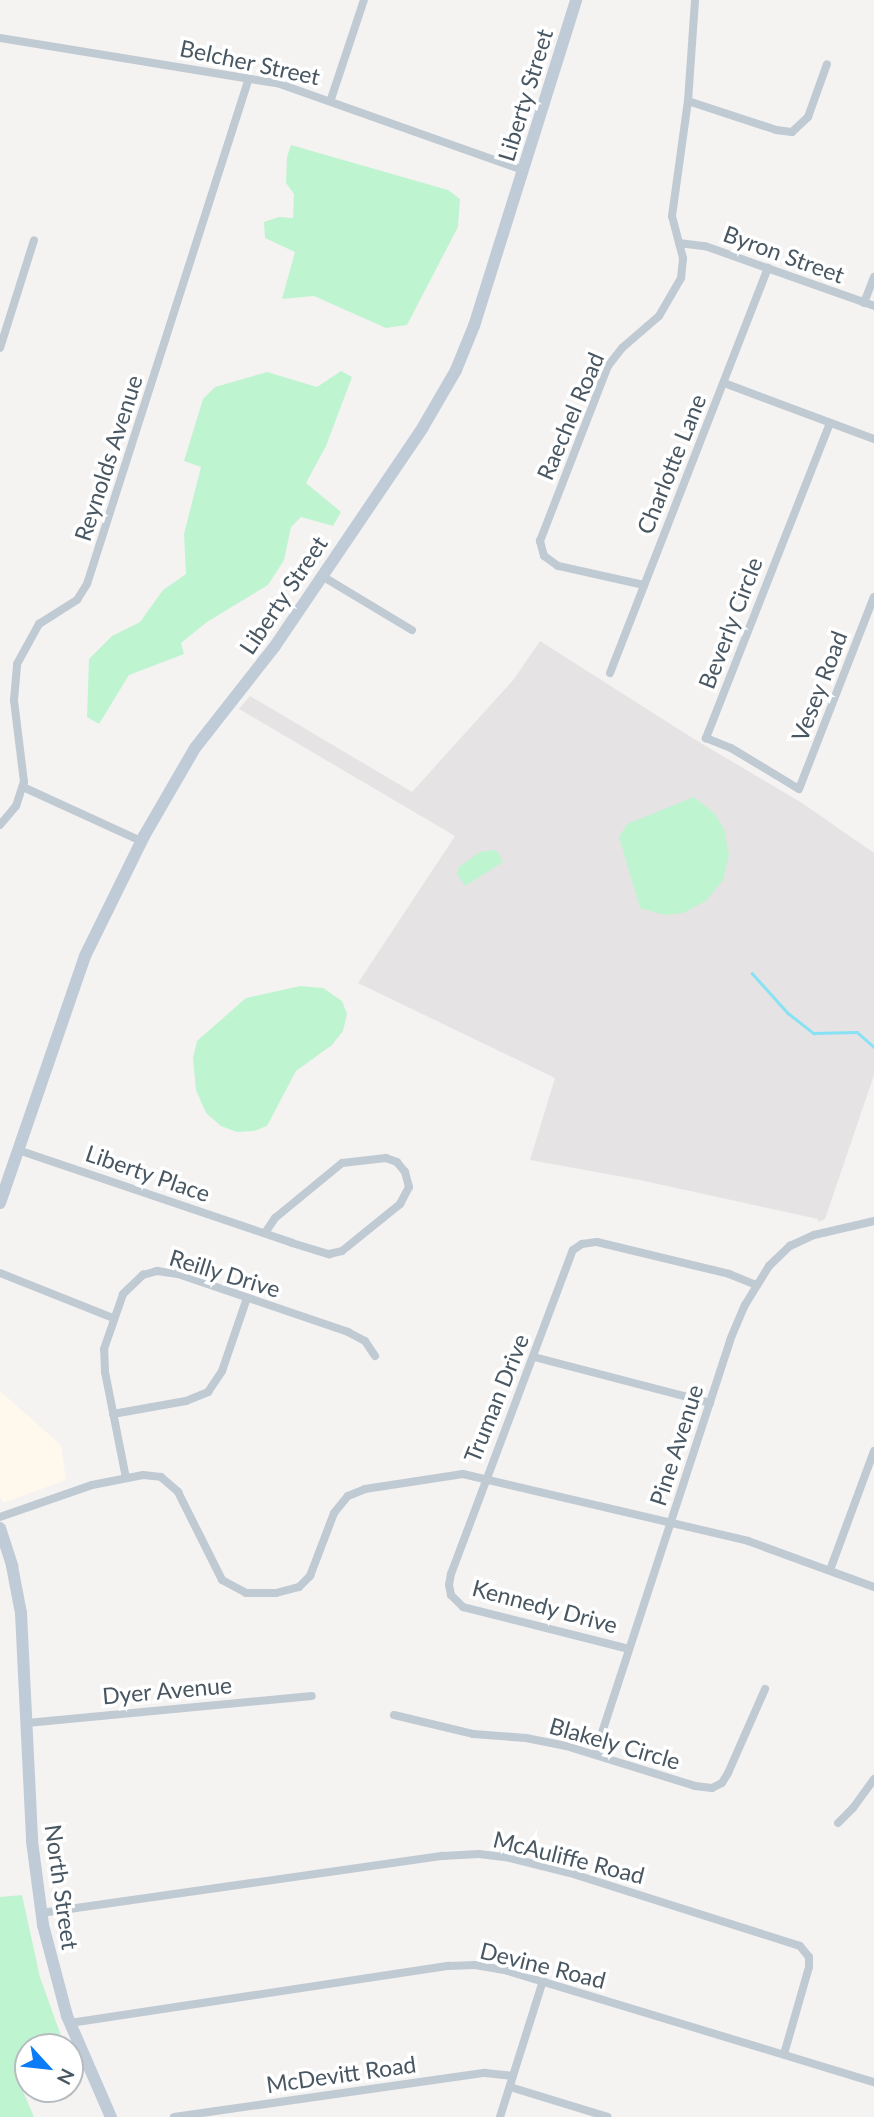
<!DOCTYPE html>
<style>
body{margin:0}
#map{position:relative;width:874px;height:2117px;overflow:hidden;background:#f5f2f2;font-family:Lato,sans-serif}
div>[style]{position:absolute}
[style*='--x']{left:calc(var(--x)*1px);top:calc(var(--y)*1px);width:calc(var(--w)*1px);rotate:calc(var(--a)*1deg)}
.commercial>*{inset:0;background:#fef8ed}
.education>*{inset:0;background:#e6e3e4}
.green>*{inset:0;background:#bff4d1}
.stream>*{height:2.5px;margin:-1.25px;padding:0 1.25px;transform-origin:1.25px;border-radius:1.25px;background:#88e2f4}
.street>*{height:8px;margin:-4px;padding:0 4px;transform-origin:4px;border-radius:4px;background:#bfcad3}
.secondary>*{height:12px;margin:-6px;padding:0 6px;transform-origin:6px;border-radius:6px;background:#bfcbd7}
span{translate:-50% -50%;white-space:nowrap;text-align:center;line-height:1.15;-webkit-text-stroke:7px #fff;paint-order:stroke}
.street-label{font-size:23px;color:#485762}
.north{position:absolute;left:14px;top:2033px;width:70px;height:70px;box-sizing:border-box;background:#fff;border:2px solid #b6bcc0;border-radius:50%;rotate:117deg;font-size:19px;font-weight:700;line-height:28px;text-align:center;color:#485762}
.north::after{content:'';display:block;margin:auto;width:24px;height:32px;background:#0b7bf6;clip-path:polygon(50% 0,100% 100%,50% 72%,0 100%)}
</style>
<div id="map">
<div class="commercial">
<i style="clip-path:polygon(0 1391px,61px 1445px,66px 1480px,3px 1503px,0 1497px)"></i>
</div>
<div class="education">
<i style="clip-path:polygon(540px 641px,694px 739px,802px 803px,874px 853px,874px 1075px,825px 1219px,818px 1222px,818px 1219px,640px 1180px,530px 1160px,555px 1078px,358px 983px,455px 836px,239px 709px,250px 696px,412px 792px,514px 679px)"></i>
</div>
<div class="green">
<i style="clip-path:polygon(291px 145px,448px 190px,460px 199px,458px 227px,407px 325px,386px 328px,314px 296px,282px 299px,295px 252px,265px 238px,264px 222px,279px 217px,293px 218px,294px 194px,286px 183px,287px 157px)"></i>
<i style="clip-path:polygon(341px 371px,352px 377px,326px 446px,306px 483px,341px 512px,333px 526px,301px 517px,291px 527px,284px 560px,268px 585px,207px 622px,181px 643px,184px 654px,129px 675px,99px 724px,87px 717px,89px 659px,112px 636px,140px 622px,163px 590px,186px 574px,184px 534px,201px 467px,184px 461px,203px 399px,215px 387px,267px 372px,317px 387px)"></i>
<i style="clip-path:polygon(694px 797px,715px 814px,724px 829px,729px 855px,723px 880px,706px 901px,683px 913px,665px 915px,640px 908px,619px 837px,627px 824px)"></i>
<i style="clip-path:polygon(493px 850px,498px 852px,503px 862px,465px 886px,457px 874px,459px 867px,480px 852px)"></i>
<i style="clip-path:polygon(300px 986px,323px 988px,342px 1001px,347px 1014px,343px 1031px,332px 1045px,296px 1071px,267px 1126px,254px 1131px,237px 1132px,221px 1126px,206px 1113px,196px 1090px,193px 1058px,197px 1041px,246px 998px)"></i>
<i style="clip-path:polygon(22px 1895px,40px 1977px,65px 2047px,28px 2047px,28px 2080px,20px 2084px,34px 2117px,0 2117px,0 1897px)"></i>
</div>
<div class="stream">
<i style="--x:752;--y:973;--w:54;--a:48"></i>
<i style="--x:788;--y:1013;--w:33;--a:38"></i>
<i style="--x:814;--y:1033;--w:43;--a:-1.3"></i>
<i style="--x:857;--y:1032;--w:23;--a:41"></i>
</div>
<div class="street">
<i style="--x:0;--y:38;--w:284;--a:9.3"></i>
<i style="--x:280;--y:84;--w:258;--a:19.5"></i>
<i style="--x:331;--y:99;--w:104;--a:-71.6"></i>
<i style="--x:688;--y:101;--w:93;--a:18.2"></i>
<i style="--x:776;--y:130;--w:16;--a:7"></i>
<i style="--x:792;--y:132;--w:22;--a:-43"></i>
<i style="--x:808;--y:117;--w:56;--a:-70.3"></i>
<i style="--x:679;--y:243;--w:26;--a:7"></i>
<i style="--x:705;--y:246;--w:179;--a:19.5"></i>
<i style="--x:864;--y:303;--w:28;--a:-69"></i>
<i style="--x:0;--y:348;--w:113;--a:-72.5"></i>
<i style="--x:724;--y:383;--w:160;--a:20.5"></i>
<i style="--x:830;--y:423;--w:339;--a:111.5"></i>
<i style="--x:706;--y:738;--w:27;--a:22"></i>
<i style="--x:731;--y:748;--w:79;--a:31.1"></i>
<i style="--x:799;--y:789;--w:206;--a:-68.7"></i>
<i style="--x:322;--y:576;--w:105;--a:31"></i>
<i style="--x:644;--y:585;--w:88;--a:-167.5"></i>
<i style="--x:558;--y:566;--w:17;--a:-144"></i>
<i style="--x:544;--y:556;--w:16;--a:-105"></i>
<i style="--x:540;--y:541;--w:188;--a:-68.8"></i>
<i style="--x:608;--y:366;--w:23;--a:-52"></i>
<i style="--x:622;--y:348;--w:49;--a:-40.9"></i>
<i style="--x:659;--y:316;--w:44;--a:-59.9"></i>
<i style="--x:681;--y:278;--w:20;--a:-84"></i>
<i style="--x:683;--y:258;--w:43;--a:-104.7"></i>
<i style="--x:672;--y:216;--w:116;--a:-82.1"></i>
<i style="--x:688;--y:101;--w:101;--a:-86"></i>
<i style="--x:610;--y:673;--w:435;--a:-68.7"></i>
<i style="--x:23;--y:787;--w:130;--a:24.6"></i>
<i style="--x:0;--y:825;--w:25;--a:-50"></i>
<i style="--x:16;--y:806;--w:25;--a:-72"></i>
<i style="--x:24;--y:782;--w:83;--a:-97"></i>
<i style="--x:14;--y:700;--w:36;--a:-85"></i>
<i style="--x:17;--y:664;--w:46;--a:-61.2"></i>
<i style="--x:39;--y:624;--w:45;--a:-32.3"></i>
<i style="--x:77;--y:600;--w:19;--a:-58"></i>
<i style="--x:87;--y:584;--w:531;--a:-72.25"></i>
<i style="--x:18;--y:1150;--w:289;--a:18.7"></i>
<i style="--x:292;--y:1243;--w:39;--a:17"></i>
<i style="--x:329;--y:1254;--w:13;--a:-13"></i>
<i style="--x:342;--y:1251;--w:75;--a:-39"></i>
<i style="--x:400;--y:1204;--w:19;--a:-62"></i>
<i style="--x:409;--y:1187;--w:16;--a:-105"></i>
<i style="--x:405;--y:1172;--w:13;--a:-129"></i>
<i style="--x:397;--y:1162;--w:12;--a:-160"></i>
<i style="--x:386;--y:1158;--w:44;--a:173.5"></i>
<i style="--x:342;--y:1163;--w:87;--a:140.6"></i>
<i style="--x:275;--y:1218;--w:18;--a:124"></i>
<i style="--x:0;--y:1273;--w:122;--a:21.7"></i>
<i style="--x:534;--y:1357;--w:182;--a:14.6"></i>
<i style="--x:113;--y:1414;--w:74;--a:-10.1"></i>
<i style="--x:186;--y:1401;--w:24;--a:-22"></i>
<i style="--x:208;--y:1392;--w:25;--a:-56"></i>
<i style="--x:222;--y:1371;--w:77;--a:-71.1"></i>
<i style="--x:126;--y:1478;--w:108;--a:-101.2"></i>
<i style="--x:105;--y:1372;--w:23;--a:-92"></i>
<i style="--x:104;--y:1349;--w:58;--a:-70.9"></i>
<i style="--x:123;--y:1294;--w:28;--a:-44"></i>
<i style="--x:143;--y:1275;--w:15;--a:-16"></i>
<i style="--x:157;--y:1271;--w:21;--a:8"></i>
<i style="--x:178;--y:1274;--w:180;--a:18.8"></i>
<i style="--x:348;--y:1332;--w:19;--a:28"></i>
<i style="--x:365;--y:1341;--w:18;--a:56"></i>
<i style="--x:0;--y:1517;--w:97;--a:-19.2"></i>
<i style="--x:92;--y:1485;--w:52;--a:-11.1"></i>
<i style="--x:143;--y:1475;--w:18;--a:6"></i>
<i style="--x:161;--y:1477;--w:23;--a:41"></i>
<i style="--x:178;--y:1492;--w:98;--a:63.4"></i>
<i style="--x:222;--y:1580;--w:27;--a:28"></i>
<i style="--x:246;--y:1593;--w:30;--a:0"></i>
<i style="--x:276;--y:1593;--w:24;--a:-15"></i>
<i style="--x:299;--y:1587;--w:16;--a:-45"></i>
<i style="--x:310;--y:1576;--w:67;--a:-69.1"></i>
<i style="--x:334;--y:1513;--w:22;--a:-51"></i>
<i style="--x:348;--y:1496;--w:18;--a:-22"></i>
<i style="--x:365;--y:1489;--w:99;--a:-8.7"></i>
<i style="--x:463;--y:1474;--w:293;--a:13.2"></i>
<i style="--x:748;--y:1541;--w:134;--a:20.1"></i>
<i style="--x:830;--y:1570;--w:127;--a:-69.7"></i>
<i style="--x:629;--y:1649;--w:171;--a:-165.8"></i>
<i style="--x:463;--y:1607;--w:17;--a:-135"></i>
<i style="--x:451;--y:1595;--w:10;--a:-101"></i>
<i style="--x:449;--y:1585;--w:11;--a:-80"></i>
<i style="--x:451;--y:1574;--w:346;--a:-69.4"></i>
<i style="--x:573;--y:1250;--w:11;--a:-34"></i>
<i style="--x:582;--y:1244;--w:15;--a:-8"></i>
<i style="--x:597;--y:1242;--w:136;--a:13.6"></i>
<i style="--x:729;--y:1274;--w:29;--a:22"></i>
<i style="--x:394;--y:1715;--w:81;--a:13.5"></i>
<i style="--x:473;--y:1734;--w:53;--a:4.3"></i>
<i style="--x:526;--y:1738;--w:41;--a:11.3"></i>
<i style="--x:566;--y:1746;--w:135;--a:17.2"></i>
<i style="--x:695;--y:1786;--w:17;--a:7"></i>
<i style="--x:712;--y:1788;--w:11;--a:-27"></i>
<i style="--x:722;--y:1783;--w:12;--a:-59"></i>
<i style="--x:728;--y:1773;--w:92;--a:-66.2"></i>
<i style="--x:27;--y:1723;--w:286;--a:-5.4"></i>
<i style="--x:595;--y:1754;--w:435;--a:-71.9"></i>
<i style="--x:730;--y:1340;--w:38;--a:-67"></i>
<i style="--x:745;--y:1305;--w:46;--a:-58.4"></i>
<i style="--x:769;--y:1266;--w:29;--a:-44"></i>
<i style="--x:790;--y:1246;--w:26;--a:-25"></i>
<i style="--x:814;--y:1235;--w:62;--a:-13.1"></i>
<i style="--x:838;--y:1823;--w:21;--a:-45"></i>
<i style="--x:853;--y:1808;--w:36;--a:-54"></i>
<i style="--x:41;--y:1913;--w:406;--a:-8.1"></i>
<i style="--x:443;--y:1856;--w:36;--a:-3"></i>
<i style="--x:479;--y:1854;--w:31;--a:7"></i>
<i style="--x:510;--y:1858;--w:62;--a:14"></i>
<i style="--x:570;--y:1873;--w:241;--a:17.6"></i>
<i style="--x:800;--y:1946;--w:14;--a:51"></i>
<i style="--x:809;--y:1957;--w:10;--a:90"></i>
<i style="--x:809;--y:1967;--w:91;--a:106"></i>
<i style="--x:70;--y:2023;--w:383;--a:-8.6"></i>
<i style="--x:449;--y:1966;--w:26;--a:-2"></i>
<i style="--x:475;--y:1965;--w:34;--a:10"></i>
<i style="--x:508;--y:1971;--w:382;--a:16.9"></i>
<i style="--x:510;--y:2087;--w:102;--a:17"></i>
<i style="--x:174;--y:2117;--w:314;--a:-8.1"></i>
<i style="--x:485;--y:2073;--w:28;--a:6"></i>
<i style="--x:500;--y:2117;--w:143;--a:-72.5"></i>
</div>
<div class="secondary">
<i style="--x:0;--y:1203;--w:261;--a:-71"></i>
<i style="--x:85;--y:956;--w:134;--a:-63.8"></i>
<i style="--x:144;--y:836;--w:102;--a:-59.9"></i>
<i style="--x:195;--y:748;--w:130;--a:-51.9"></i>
<i style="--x:275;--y:646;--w:264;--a:-55.9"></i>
<i style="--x:423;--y:427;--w:66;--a:-59.9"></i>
<i style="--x:456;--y:370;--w:48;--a:-67.8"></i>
<i style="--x:474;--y:326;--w:342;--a:-72.6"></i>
<i style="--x:0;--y:1528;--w:40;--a:72"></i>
<i style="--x:12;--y:1566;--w:48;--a:79.2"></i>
<i style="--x:21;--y:1613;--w:228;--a:87.2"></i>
<i style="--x:32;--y:1841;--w:85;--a:82.5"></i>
<i style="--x:43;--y:1925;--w:94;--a:75.2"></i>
<i style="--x:67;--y:2016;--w:110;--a:66.5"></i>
</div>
<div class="street-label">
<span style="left:250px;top:62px;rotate:12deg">Belcher Street</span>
<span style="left:525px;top:95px;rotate:-73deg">Liberty Street</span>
<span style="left:784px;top:254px;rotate:20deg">Byron Street</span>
<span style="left:570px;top:416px;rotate:-67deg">Raechel Road</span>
<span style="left:108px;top:458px;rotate:-72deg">Reynolds Avenue</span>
<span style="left:671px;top:464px;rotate:-68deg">Charlotte Lane</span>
<span style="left:283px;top:595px;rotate:-56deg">Liberty Street</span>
<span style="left:730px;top:623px;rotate:-69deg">Beverly Circle</span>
<span style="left:819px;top:686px;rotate:-69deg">Vesey Road</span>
<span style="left:148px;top:1173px;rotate:19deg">Liberty Place</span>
<span style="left:225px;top:1273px;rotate:17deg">Reilly Drive</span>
<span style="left:496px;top:1398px;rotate:-68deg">Truman Drive</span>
<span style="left:676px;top:1445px;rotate:-72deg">Pine Avenue</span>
<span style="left:545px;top:1606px;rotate:15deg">Kennedy Drive</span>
<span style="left:167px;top:1690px;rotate:-5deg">Dyer Avenue</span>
<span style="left:615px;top:1743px;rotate:16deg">Blakely Circle</span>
<span style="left:569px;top:1857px;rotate:14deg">McAuliffe Road</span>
<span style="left:62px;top:1887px;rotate:82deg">North Street</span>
<span style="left:543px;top:1965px;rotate:14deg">Devine Road</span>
<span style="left:341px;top:2074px;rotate:-8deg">McDevitt Road</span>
</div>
<div class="north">N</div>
</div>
